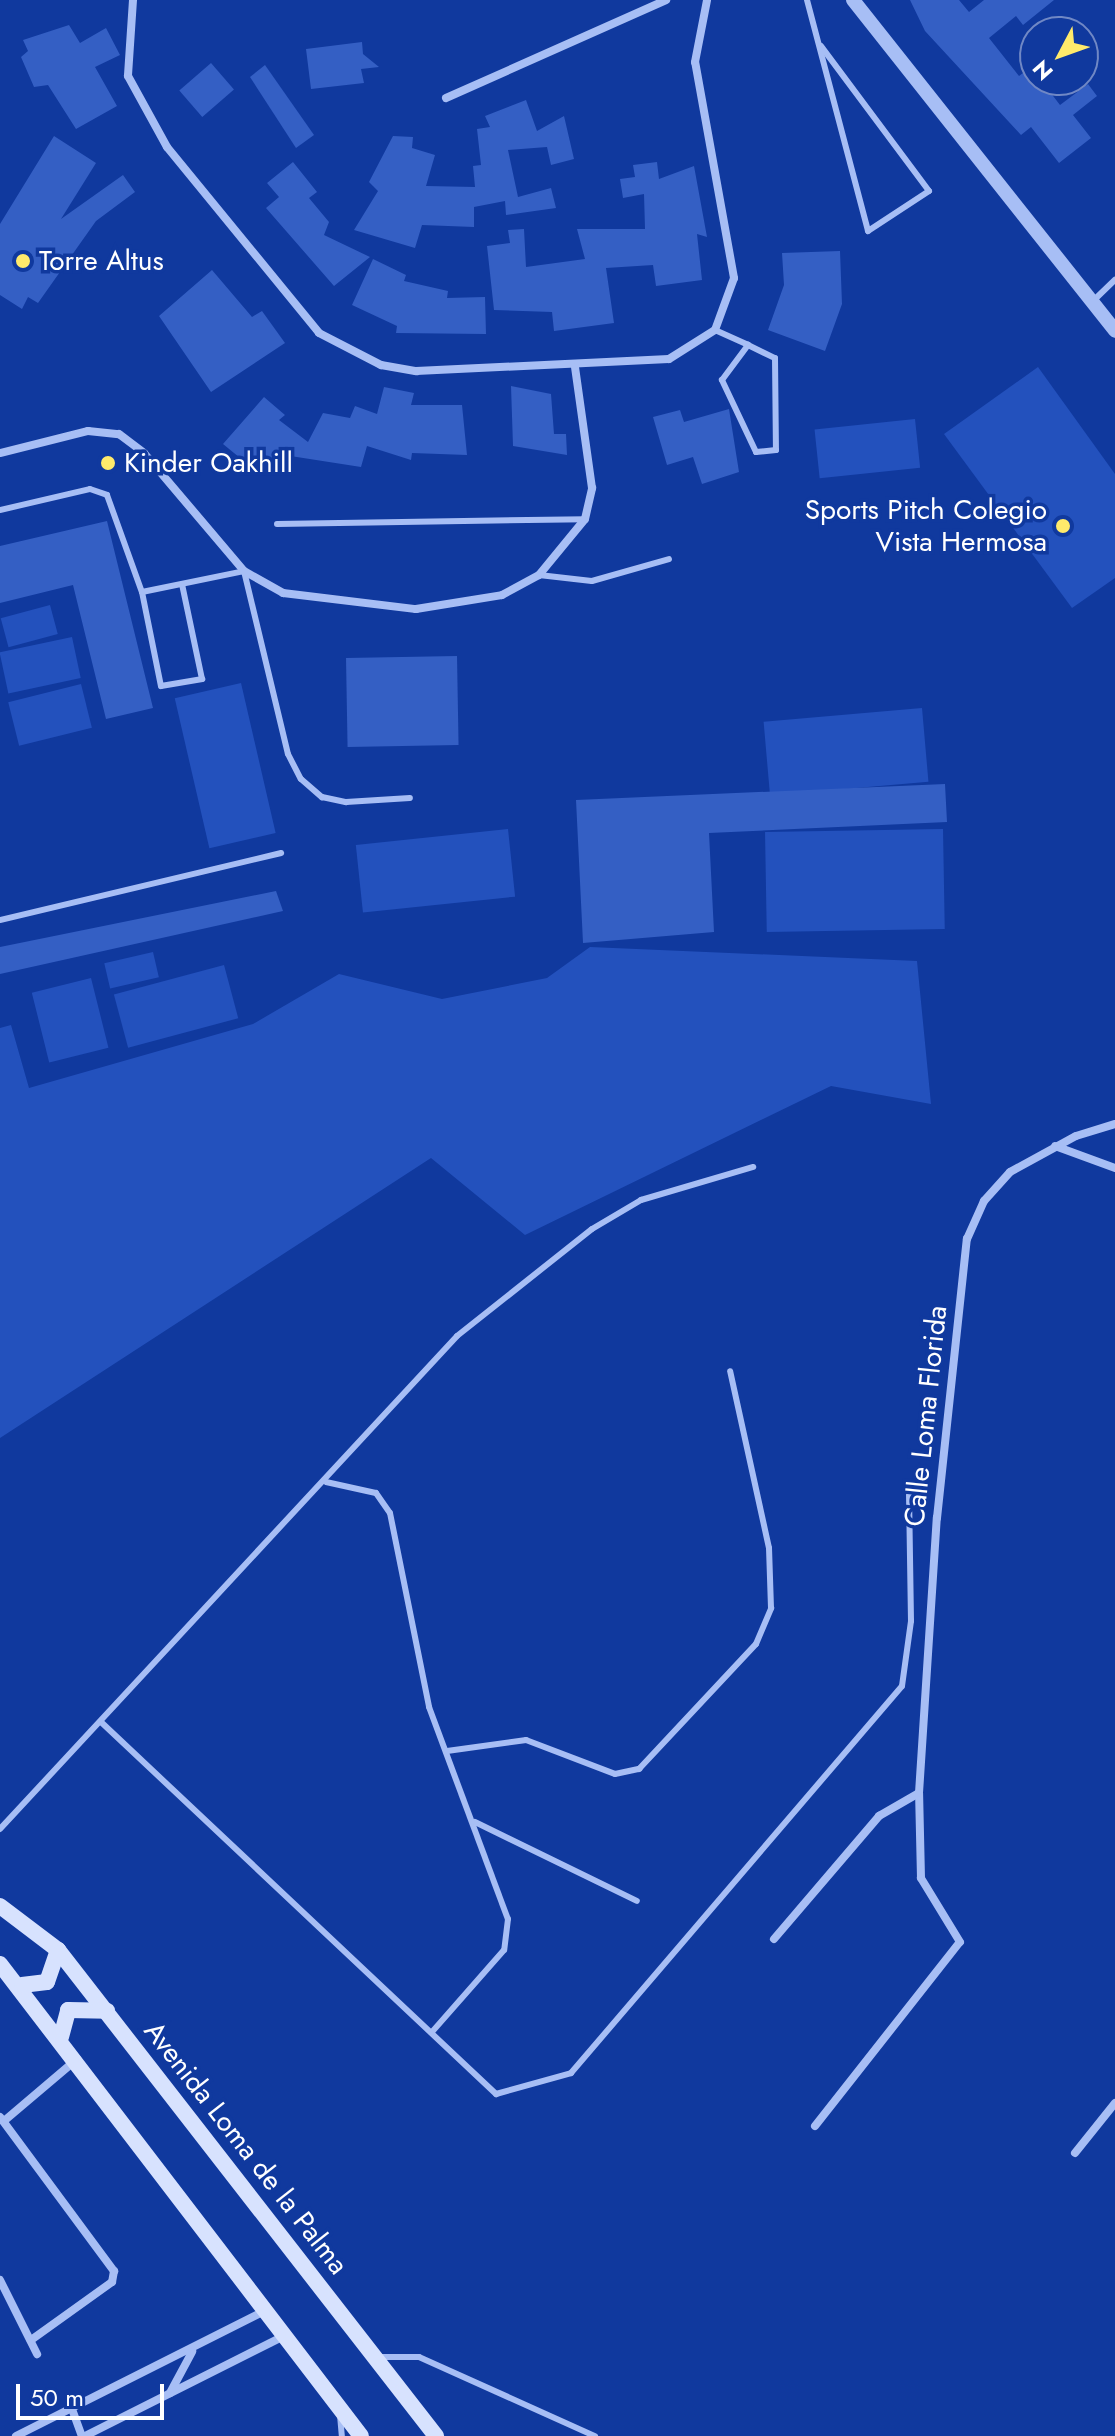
<!DOCTYPE html>
<style>
body{margin:0}
#map{position:relative;width:1115px;height:2436px;overflow:hidden;background:#10399e;font-family:Jost,sans-serif}
div>[style]{position:absolute}
[style*='--x']{left:calc(var(--x)*1px);top:calc(var(--y)*1px);width:calc(var(--w)*1px);rotate:calc(var(--a)*1deg)}
.green>*{inset:0;background:#2351bd;transform-origin:0 0}
.building>*{inset:0;background:#345fc4;transform-origin:0 0}
.service>*{height:6px;margin:-3px;padding:0 3px;transform-origin:3px;border-radius:3px;background:#a7bef5}
.minor>*{height:8px;margin:-4px;padding:0 4px;transform-origin:4px;border-radius:4px;background:#a7bef5}
.tertiary>*{height:14px;margin:-7px;padding:0 7px;transform-origin:7px;border-radius:7px;background:#a7bef5}
.secondary>*{height:16px;margin:-8px;padding:0 8px;transform-origin:8px;border-radius:8px;background:#d7e2fe}
.dots>*{width:22px;height:22px;translate:-50% -50%;box-sizing:border-box;border:4px solid #10399e;border-radius:50%}
span{translate:-50% -50%;white-space:nowrap;text-align:center;line-height:1.15;-webkit-text-stroke:7px #10399e;paint-order:stroke}
.poi-label{font-size:28px;color:#fff}
.left{translate:0 -50%;text-align:left}
.right{translate:-100% -50%;text-align:right}
.street-label{font-size:28px;color:#fff}
.north{position:absolute;left:1019px;top:16px;width:80px;height:80px;box-sizing:border-box;background:#10399e;border:2px solid #7088c5;border-radius:50%;rotate:229deg;font-size:22px;font-weight:700;line-height:32px;text-align:center;color:#fff}
.north::after{content:'';display:block;margin:auto;width:28px;height:36px;background:#ffea6b;clip-path:polygon(50% 0,100% 100%,50% 72%,0 100%)}
.scale{position:absolute;left:16px;top:2384px;width:148px;height:36px;box-sizing:border-box;border:4px solid #fff;border-top:0;padding-left:10px;font-size:24px;line-height:28px;white-space:nowrap;color:#fff;-webkit-text-stroke:6px #10399e;paint-order:stroke}
</style>
<div id="map">
<div class="green">
<i style="clip-path:polygon(1038px 367px,1115px 474px,1115px 578px,1072px 608px,944px 434px)"></i>
<i style="left:915px;top:419px;width:49px;height:101px;rotate:84deg"></i>
<i style="left:50px;top:605px;width:30px;height:51px;rotate:75deg"></i>
<i style="left:72px;top:637px;width:42px;height:74px;rotate:78deg"></i>
<i style="left:241px;top:683px;width:154px;height:68px;rotate:77deg"></i>
<i style="left:81px;top:684px;width:45px;height:75px;rotate:76deg"></i>
<i style="left:922px;top:708px;width:74px;height:159px;rotate:85deg"></i>
<i style="left:508px;top:829px;width:68px;height:153px;rotate:84deg"></i>
<i style="left:943px;top:829px;width:100px;height:178px;rotate:89deg"></i>
<i style="clip-path:polygon(590px 947px,917px 961px,931px 1104px,831px 1086px,525px 1235px,431px 1158px,0 1438px,0 1028px,11px 1025px,29px 1088px,253px 1024px,339px 974px,442px 999px,547px 978px)"></i>
<i style="left:153px;top:952px;width:26px;height:50px;rotate:77deg"></i>
<i style="left:224px;top:965px;width:55px;height:114px;rotate:75deg"></i>
<i style="left:91px;top:978px;width:72px;height:61px;rotate:76deg"></i>
</div>
<div class="building">
<i style="clip-path:polygon(910px 0,959px 0,969px 12px,984px 0,1054px 0,1023px 25px,1016px 16px,989px 38px,1019px 76px,1031px 67px,1060px 105px,1088px 84px,1097px 96px,1073px 115px,1091px 138px,1059px 163px,1031px 127px,1021px 135px,925px 31px)"></i>
<i style="clip-path:polygon(69px 25px,80px 43px,106px 28px,120px 55px,95px 67px,117px 106px,76px 129px,48px 85px,34px 87px,21px 57px,28px 51px,23px 40px)"></i>
<i style="clip-path:polygon(362px 42px,363px 54px,379px 67px,361px 69px,364px 83px,311px 89px,306px 49px)"></i>
<i style="left:211px;top:63px;width:35px;height:42px;rotate:49deg"></i>
<i style="clip-path:polygon(265px 65px,314px 135px,296px 148px,250px 77px)"></i>
<i style="clip-path:polygon(526px 100px,537px 131px,564px 116px,574px 159px,551px 165px,547px 147px,508px 150px,518px 197px,551px 188px,556px 208px,506px 215px,505px 201px,474px 207px,474px 227px,422px 225px,415px 248px,354px 230px,378px 191px,369px 182px,393px 136px,413px 137px,412px 148px,435px 155px,426px 186px,475px 187px,473px 166px,481px 165px,477px 129px,490px 127px,485px 116px)"></i>
<i style="clip-path:polygon(54px 136px,96px 163px,61px 219px,123px 175px,135px 192px,96px 221px,38px 303px,28px 297px,22px 309px,0 295px,0 224px)"></i>
<i style="clip-path:polygon(293px 162px,317px 192px,309px 198px,329px 222px,324px 235px,370px 257px,334px 286px,266px 208px,279px 197px,267px 183px)"></i>
<i style="clip-path:polygon(657px 162px,659px 179px,694px 166px,707px 237px,697px 234px,702px 280px,656px 286px,653px 265px,606px 268px,614px 323px,554px 331px,552px 312px,494px 310px,487px 246px,510px 243px,508px 230px,524px 229px,526px 267px,585px 259px,577px 229px,645px 229px,644px 194px,623px 198px,620px 179px,635px 177px,633px 165px)"></i>
<i style="clip-path:polygon(840px 251px,842px 304px,825px 351px,768px 330px,784px 285px,782px 253px)"></i>
<i style="clip-path:polygon(373px 259px,406px 275px,404px 281px,448px 291px,447px 298px,485px 297px,486px 334px,396px 333px,397px 326px,352px 305px)"></i>
<i style="clip-path:polygon(212px 270px,252px 317px,262px 311px,285px 343px,211px 392px,159px 316px)"></i>
<i style="clip-path:polygon(511px 386px,551px 394px,554px 434px,566px 434px,567px 455px,513px 446px)"></i>
<i style="clip-path:polygon(384px 387px,414px 393px,411px 405px,462px 405px,467px 455px,412px 453px,411px 460px,367px 446px,361px 467px,284px 455px,261px 475px,223px 444px,264px 397px,285px 415px,279px 420px,308px 442px,323px 413px,350px 418px,355px 406px,377px 414px)"></i>
<i style="clip-path:polygon(729px 409px,739px 472px,702px 484px,693px 457px,667px 465px,653px 417px,680px 410px,684px 422px)"></i>
<i style="clip-path:polygon(107px 521px,153px 708px,106px 719px,73px 585px,0 603px,0 546px)"></i>
<i style="left:457px;top:656px;width:89px;height:111px;rotate:89deg"></i>
<i style="clip-path:polygon(945px 784px,947px 822px,709px 833px,714px 932px,583px 943px,576px 800px)"></i>
<i style="clip-path:polygon(276px 891px,283px 911px,0 974px,0 947px)"></i>
</div>
<div class="service">
<i style="--x:807;--y:0;--w:239;--a:75.2"></i>
<i style="--x:868;--y:231;--w:73;--a:-33.3"></i>
<i style="--x:929;--y:191;--w:181;--a:-126.7"></i>
<i style="--x:1092;--y:302;--w:32;--a:-44"></i>
<i style="--x:715;--y:330;--w:36;--a:24"></i>
<i style="--x:748;--y:345;--w:30;--a:26"></i>
<i style="--x:775;--y:358;--w:92;--a:89.4"></i>
<i style="--x:776;--y:450;--w:20;--a:174"></i>
<i style="--x:756;--y:452;--w:80;--a:-115.3"></i>
<i style="--x:722;--y:380;--w:44;--a:-53.4"></i>
<i style="--x:0;--y:510;--w:92;--a:-13.1"></i>
<i style="--x:90;--y:489;--w:18;--a:19"></i>
<i style="--x:107;--y:495;--w:103;--a:70.2"></i>
<i style="--x:142;--y:592;--w:96;--a:78.6"></i>
<i style="--x:161;--y:686;--w:42;--a:-9.7"></i>
<i style="--x:202;--y:679;--w:97;--a:-101.9"></i>
<i style="--x:277;--y:524;--w:308;--a:-0.9"></i>
<i style="--x:539;--y:575;--w:53;--a:6.5"></i>
<i style="--x:592;--y:581;--w:80;--a:-15.9"></i>
<i style="--x:142;--y:592;--w:104;--a:-11.6"></i>
<i style="--x:244;--y:571;--w:188;--a:76.5"></i>
<i style="--x:288;--y:754;--w:28;--a:63"></i>
<i style="--x:301;--y:779;--w:28;--a:41"></i>
<i style="--x:322;--y:797;--w:25;--a:12"></i>
<i style="--x:346;--y:802;--w:64;--a:-3.6"></i>
<i style="--x:0;--y:920;--w:289;--a:-13.4"></i>
<i style="--x:326;--y:1482;--w:51;--a:12.4"></i>
<i style="--x:376;--y:1493;--w:24;--a:55"></i>
<i style="--x:390;--y:1513;--w:198;--a:78.6"></i>
<i style="--x:429;--y:1707;--w:226;--a:69.6"></i>
<i style="--x:508;--y:1919;--w:31;--a:97"></i>
<i style="--x:504;--y:1950;--w:109;--a:131.3"></i>
<i style="--x:101;--y:1722;--w:543;--a:43.28"></i>
<i style="--x:496;--y:2094;--w:78;--a:-15.6"></i>
<i style="--x:571;--y:2073;--w:509;--a:-49.46"></i>
<i style="--x:902;--y:1686;--w:66;--a:-82.1"></i>
<i style="--x:911;--y:1621;--w:126;--a:-90.9"></i>
<i style="--x:447;--y:1751;--w:80;--a:-7.9"></i>
<i style="--x:526;--y:1740;--w:95;--a:20.9"></i>
<i style="--x:615;--y:1774;--w:25;--a:-12"></i>
<i style="--x:639;--y:1769;--w:171;--a:-46.9"></i>
<i style="--x:756;--y:1644;--w:39;--a:-67"></i>
<i style="--x:771;--y:1608;--w:60;--a:-91.9"></i>
<i style="--x:769;--y:1548;--w:181;--a:-102.4"></i>
<i style="--x:475;--y:1822;--w:180;--a:26"></i>
<i style="--x:0;--y:1829;--w:672;--a:-47.17"></i>
<i style="--x:457;--y:1336;--w:172;--a:-38.4"></i>
<i style="--x:592;--y:1229;--w:57;--a:-30.6"></i>
<i style="--x:641;--y:1200;--w:117;--a:-16.4"></i>
<i style="--x:378;--y:2357;--w:41;--a:0"></i>
<i style="--x:419;--y:2357;--w:193;--a:24.2"></i>
<i style="--x:340;--y:2415;--w:21;--a:85"></i>
</div>
<div class="minor">
<i style="--x:133;--y:0;--w:76;--a:93.8"></i>
<i style="--x:128;--y:76;--w:81;--a:61.2"></i>
<i style="--x:167;--y:147;--w:240;--a:50.7"></i>
<i style="--x:319;--y:333;--w:70;--a:27.3"></i>
<i style="--x:381;--y:365;--w:36;--a:10"></i>
<i style="--x:416;--y:371;--w:253;--a:-2.7"></i>
<i style="--x:669;--y:359;--w:54;--a:-32.2"></i>
<i style="--x:715;--y:330;--w:55;--a:-69.9"></i>
<i style="--x:734;--y:278;--w:219;--a:-100.2"></i>
<i style="--x:695;--y:62;--w:63;--a:-79"></i>
<i style="--x:446;--y:98;--w:241;--a:-24"></i>
<i style="--x:0;--y:453;--w:91;--a:-14"></i>
<i style="--x:88;--y:431;--w:31;--a:6"></i>
<i style="--x:119;--y:434;--w:31;--a:37"></i>
<i style="--x:144;--y:453;--w:155;--a:49.7"></i>
<i style="--x:244;--y:571;--w:45;--a:29.4"></i>
<i style="--x:283;--y:593;--w:134;--a:6.9"></i>
<i style="--x:416;--y:609;--w:87;--a:-9.2"></i>
<i style="--x:502;--y:595;--w:42;--a:-28.4"></i>
<i style="--x:539;--y:575;--w:72;--a:-50.6"></i>
<i style="--x:585;--y:519;--w:32;--a:-77"></i>
<i style="--x:592;--y:488;--w:122;--a:-98"></i>
<i style="--x:1055;--y:1146;--w:64;--a:20.1"></i>
<i style="--x:774;--y:1939;--w:162;--a:-49.5"></i>
<i style="--x:879;--y:1816;--w:46;--a:-29.9"></i>
<i style="--x:0;--y:2117;--w:192;--a:53.5"></i>
<i style="--x:114;--y:2271;--w:11;--a:100"></i>
<i style="--x:112;--y:2282;--w:100;--a:144.4"></i>
<i style="--x:4;--y:2121;--w:96;--a:-40.3"></i>
<i style="--x:815;--y:2126;--w:234;--a:-51.8"></i>
<i style="--x:960;--y:1942;--w:75;--a:-121.4"></i>
<i style="--x:921;--y:1878;--w:85;--a:-91.3"></i>
<i style="--x:919;--y:1793;--w:276;--a:-86.3"></i>
<i style="--x:937;--y:1518;--w:281;--a:-83.9"></i>
<i style="--x:967;--y:1239;--w:42;--a:-65.9"></i>
<i style="--x:984;--y:1201;--w:39;--a:-48"></i>
<i style="--x:1010;--y:1172;--w:75;--a:-28.6"></i>
<i style="--x:1076;--y:1136;--w:41;--a:-17.1"></i>
<i style="--x:1075;--y:2153;--w:64;--a:-51.3"></i>
<i style="--x:0;--y:2280;--w:83;--a:63.4"></i>
<i style="--x:170;--y:2393;--w:47;--a:-61.8"></i>
<i style="--x:72;--y:2409;--w:29;--a:70"></i>
<i style="--x:16;--y:2436;--w:279;--a:-26.7"></i>
<i style="--x:85;--y:2436;--w:223;--a:-26.7"></i>
</div>
<div class="tertiary">
<i style="--x:853;--y:0;--w:422;--a:51.6"></i>
</div>
<div class="secondary">
<i style="--x:0;--y:1906;--w:73;--a:37.2"></i>
<i style="--x:58;--y:1950;--w:616;--a:52.13"></i>
<i style="--x:0;--y:1964;--w:594;--a:52.59"></i>
<i style="--x:22;--y:1985;--w:25;--a:-7"></i>
<i style="--x:47;--y:1982;--w:34;--a:-71"></i>
<i style="--x:61;--y:2037;--w:28;--a:-75"></i>
<i style="--x:68;--y:2010;--w:39;--a:1"></i>
</div>
<div class="dots">
<i style="left:23px;top:261px;background:#ffea6b"></i>
<i style="left:108px;top:463px;background:#ffea6b"></i>
<i style="left:1063px;top:526px;background:#ffea6b"></i>
</div>
<div class="poi-label">
<span class="left" style="left:39px;top:261px">Torre Altus</span>
<span class="left" style="left:124px;top:463px">Kinder Oakhill</span>
<span class="right" style="left:1047px;top:526px">Sports Pitch Colegio<br>Vista Hermosa</span>
</div>
<div class="street-label">
<span style="left:926px;top:1416px;rotate:-84deg">Calle Loma Florida</span>
<span style="left:246px;top:2148px;rotate:52deg">Avenida Loma de la Palma</span>
</div>
<div class="north">N</div>
<div class="scale">50 m</div>
</div>
